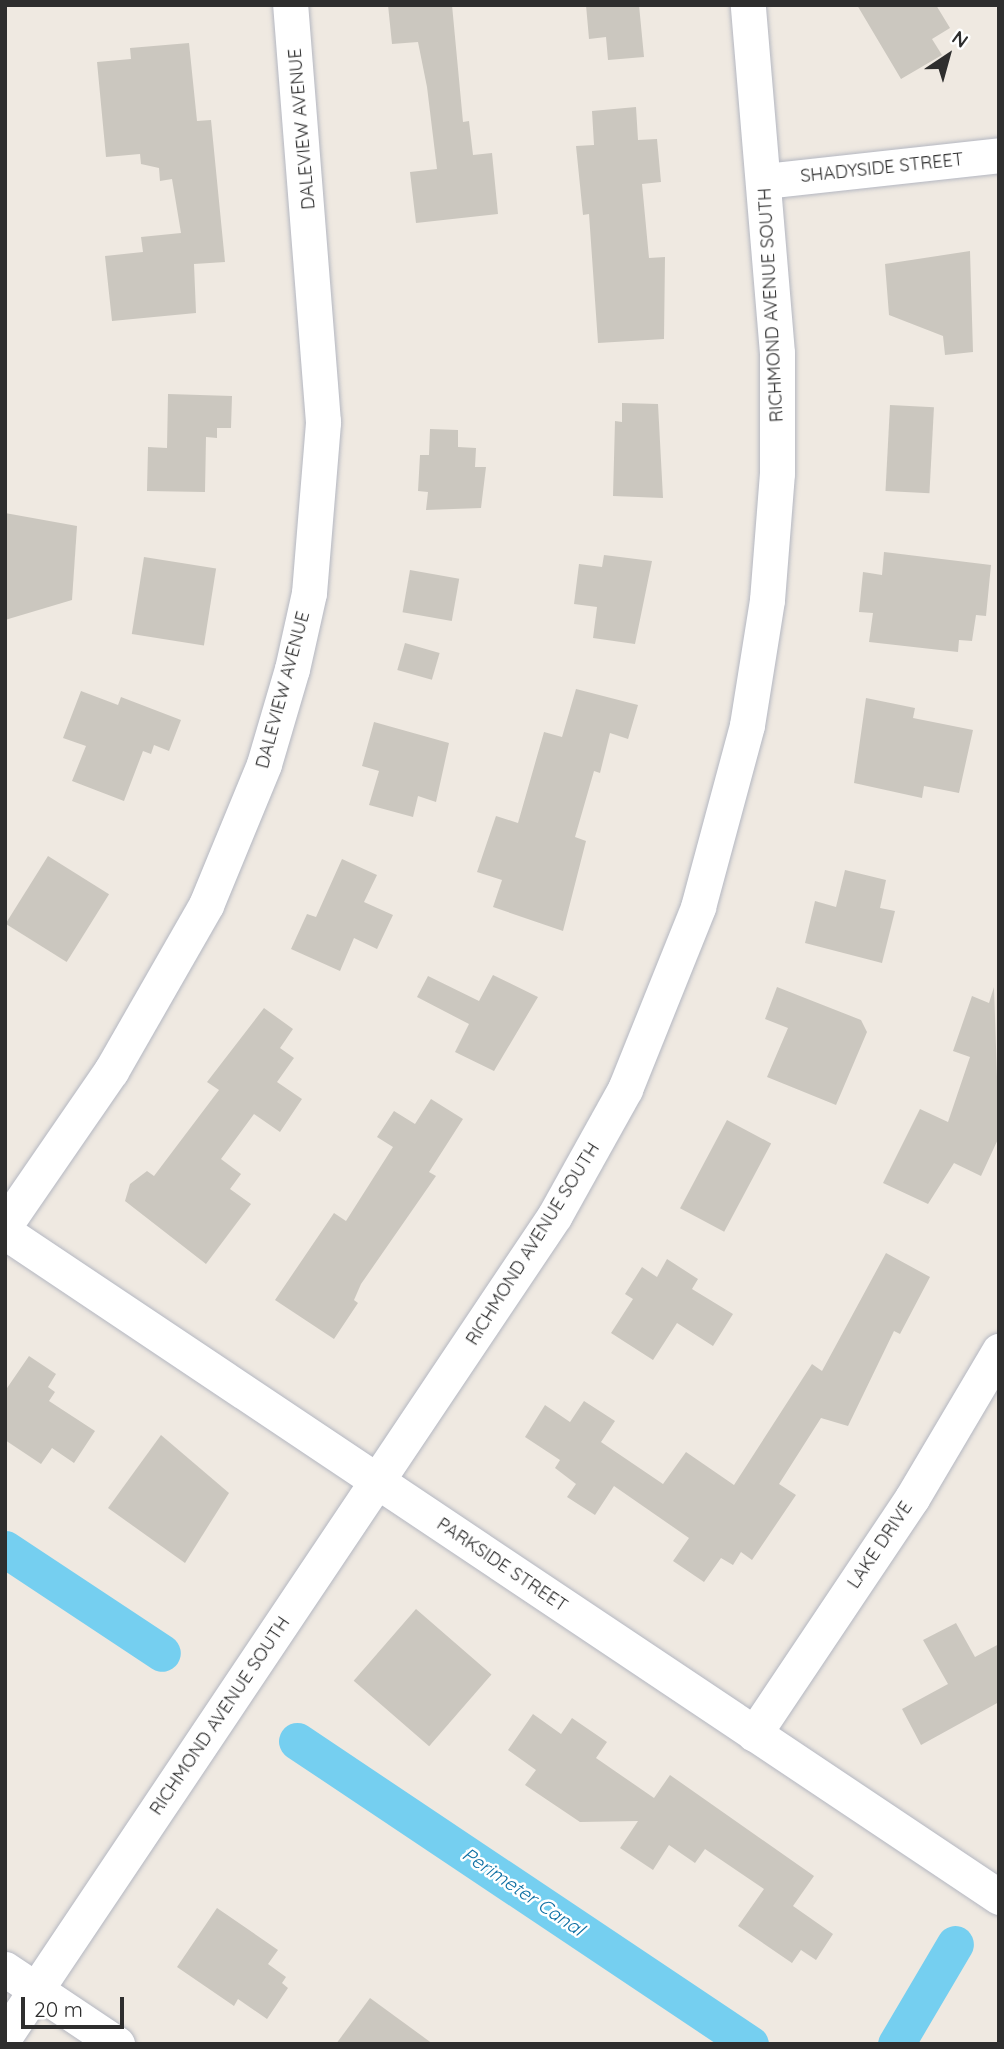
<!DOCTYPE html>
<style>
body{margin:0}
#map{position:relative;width:1004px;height:2049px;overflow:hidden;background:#efe9e1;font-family:Quicksand,sans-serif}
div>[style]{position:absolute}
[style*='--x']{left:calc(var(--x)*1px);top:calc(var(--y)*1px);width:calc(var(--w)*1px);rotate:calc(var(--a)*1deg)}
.canal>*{height:37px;margin:-18.5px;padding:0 18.5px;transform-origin:18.5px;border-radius:18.5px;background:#75cff0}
.building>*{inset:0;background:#cbc7bf;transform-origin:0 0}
.roads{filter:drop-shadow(0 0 2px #b4b7c1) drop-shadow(0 0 2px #b4b7c1)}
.minor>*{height:35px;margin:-17.5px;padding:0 17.5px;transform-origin:17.5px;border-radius:17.5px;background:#fff}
span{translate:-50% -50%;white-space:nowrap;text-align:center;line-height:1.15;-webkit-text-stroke:5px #fff;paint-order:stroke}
.street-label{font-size:18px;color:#2e2e2e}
.water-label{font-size:19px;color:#0d6fa3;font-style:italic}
.frame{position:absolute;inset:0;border:7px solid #2e2e2e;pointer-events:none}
.north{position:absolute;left:913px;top:21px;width:70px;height:70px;-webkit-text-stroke:5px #fff;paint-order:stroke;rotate:36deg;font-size:19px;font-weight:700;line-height:28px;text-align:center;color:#2e2e2e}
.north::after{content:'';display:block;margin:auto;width:24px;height:32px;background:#2e2e2e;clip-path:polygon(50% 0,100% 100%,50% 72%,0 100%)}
.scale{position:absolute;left:21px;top:1997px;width:103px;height:32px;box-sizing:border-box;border:4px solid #2e2e2e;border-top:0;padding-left:9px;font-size:21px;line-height:24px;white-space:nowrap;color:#2e2e2e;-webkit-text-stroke:5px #fff;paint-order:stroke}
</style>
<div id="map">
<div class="canal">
<i style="--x:5;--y:1549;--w:188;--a:33.5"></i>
<i style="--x:297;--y:1741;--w:545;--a:33.78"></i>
<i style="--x:896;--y:2044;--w:116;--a:-59.5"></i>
</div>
<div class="building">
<i style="clip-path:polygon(388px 5px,452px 5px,463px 122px,469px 121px,473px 155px,492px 153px,498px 214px,416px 223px,410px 172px,437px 169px,427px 87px,418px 42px,392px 44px)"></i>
<i style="clip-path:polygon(586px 5px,639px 5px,644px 57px,608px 60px,606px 37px,589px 39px)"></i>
<i style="clip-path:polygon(857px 5px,936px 5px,950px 28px,932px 39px,942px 55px,901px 79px)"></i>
<i style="clip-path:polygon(189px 43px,197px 121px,211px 120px,225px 262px,194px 264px,196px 313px,112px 321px,105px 256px,143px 252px,141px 237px,181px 233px,172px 179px,160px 181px,159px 168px,141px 164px,140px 154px,106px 157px,97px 62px,131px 59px,130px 48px)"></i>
<i style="clip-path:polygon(636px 107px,638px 140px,657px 139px,661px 182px,642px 184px,649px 258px,665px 257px,664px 339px,598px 343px,589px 214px,583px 215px,576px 146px,594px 145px,592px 111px)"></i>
<i style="clip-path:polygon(970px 251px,973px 352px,945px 355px,943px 336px,889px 315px,885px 264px)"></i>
<i style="clip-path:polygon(168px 394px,232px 396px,231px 428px,217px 428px,217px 438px,206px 437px,205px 492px,147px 491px,148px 447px,167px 448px)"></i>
<i style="clip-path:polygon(622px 403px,658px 404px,663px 498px,613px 496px,615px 421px,622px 422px)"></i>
<i style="left:890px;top:405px;width:44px;height:86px;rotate:3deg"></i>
<i style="clip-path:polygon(430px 429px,458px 430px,458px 447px,476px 448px,475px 467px,486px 467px,481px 508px,426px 510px,428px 492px,418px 491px,420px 455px,429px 455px)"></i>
<i style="clip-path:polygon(5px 513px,77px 526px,72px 600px,5px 620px)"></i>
<i style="clip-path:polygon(884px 552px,991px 565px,986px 616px,976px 615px,972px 641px,959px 640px,958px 652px,869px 642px,873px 613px,859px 612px,863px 572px,882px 575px)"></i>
<i style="clip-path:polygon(604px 555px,652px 561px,635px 644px,593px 638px,597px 607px,574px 604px,579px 564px,602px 567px)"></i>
<i style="left:144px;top:557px;width:73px;height:78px;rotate:9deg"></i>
<i style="left:410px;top:570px;width:50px;height:43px;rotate:10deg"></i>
<i style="left:405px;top:643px;width:36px;height:28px;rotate:16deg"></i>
<i style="clip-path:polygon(576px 689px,638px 705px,628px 739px,610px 733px,600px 773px,594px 771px,575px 837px,586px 841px,563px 931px,493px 907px,502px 880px,477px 872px,496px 816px,518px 823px,544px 732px,562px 737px)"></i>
<i style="clip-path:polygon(81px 691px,118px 705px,121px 697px,181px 720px,169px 751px,154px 745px,151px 754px,143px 751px,124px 801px,72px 781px,86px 746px,63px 738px)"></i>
<i style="clip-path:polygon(866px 698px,915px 708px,913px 718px,973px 730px,959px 793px,924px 786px,922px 798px,854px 783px)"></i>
<i style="clip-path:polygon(374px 722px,449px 743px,436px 802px,418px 796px,413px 817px,369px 805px,379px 771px,362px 766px)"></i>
<i style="left:48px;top:856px;width:72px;height:80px;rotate:32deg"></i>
<i style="clip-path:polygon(342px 859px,377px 875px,364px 902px,393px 915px,377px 949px,354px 938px,340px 971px,291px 949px,307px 914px,316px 917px)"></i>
<i style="clip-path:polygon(845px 870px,886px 880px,880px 908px,895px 911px,882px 963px,805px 943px,815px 901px,836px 907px)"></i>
<i style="clip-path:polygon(493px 975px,538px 997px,494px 1071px,455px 1052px,469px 1024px,417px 997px,428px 976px,479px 1001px)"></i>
<i style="clip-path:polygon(777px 987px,861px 1020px,867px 1032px,836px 1105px,767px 1077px,788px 1028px,765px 1019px)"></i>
<i style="clip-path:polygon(994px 987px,999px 1137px,981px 1176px,954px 1163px,928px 1204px,883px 1183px,920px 1109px,948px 1122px,970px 1057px,953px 1051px,972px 996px,989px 1003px)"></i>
<i style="clip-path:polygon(264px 1008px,293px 1029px,280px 1048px,294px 1058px,277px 1082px,302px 1099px,280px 1132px,254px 1114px,221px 1159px,241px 1174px,230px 1189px,251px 1204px,206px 1264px,125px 1201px,130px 1184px,147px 1171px,154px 1176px,219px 1090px,207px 1082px)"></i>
<i style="clip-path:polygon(431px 1099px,463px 1119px,429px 1172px,436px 1176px,361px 1284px,354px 1300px,358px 1303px,334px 1339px,275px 1300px,334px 1213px,346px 1221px,393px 1147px,377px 1137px,394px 1111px,415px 1124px)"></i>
<i style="left:727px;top:1120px;width:50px;height:100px;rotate:28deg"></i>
<i style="clip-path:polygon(886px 1253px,930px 1277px,900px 1334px,894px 1331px,848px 1426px,821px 1418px,779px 1484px,796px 1495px,752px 1560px,741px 1552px,733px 1565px,721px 1558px,704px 1582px,673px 1561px,689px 1538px,614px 1486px,595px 1515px,567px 1497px,576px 1484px,555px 1468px,560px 1460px,525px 1437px,545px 1405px,570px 1422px,584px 1401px,615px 1421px,601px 1442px,663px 1484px,686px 1452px,734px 1485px,812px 1364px,822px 1371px)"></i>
<i style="clip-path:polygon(667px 1259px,698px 1279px,692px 1289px,733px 1314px,713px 1346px,677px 1323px,653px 1360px,611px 1333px,633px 1299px,625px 1294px,642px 1267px,657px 1277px)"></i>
<i style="clip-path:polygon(29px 1356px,56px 1374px,48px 1387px,55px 1392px,49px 1401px,95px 1431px,74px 1463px,52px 1448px,41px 1464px,5px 1440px,5px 1391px)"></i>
<i style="clip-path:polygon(161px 1435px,229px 1493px,185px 1563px,108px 1508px)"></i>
<i style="left:416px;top:1609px;width:100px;height:95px;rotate:41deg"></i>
<i style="clip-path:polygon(956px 1623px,975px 1657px,999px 1644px,999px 1702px,921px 1745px,902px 1709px,948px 1684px,923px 1640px)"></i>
<i style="clip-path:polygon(533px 1714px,561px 1734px,572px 1718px,607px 1742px,596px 1758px,654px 1798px,670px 1775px,814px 1876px,793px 1906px,833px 1934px,816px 1960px,801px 1950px,792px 1963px,738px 1926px,764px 1889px,705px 1849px,695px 1863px,669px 1845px,653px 1870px,620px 1848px,638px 1821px,580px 1822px,525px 1785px,536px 1770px,508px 1750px)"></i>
<i style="clip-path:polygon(217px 1908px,278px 1950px,268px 1964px,286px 1977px,282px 1983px,288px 1988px,267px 2019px,238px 1999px,234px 2006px,177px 1967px)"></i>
<i style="clip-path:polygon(370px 1998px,433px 2044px,336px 2044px)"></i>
</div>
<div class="roads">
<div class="minor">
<i style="--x:765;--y:181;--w:235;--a:-6.3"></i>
<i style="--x:5;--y:1225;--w:187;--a:-55.5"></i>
<i style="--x:111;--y:1071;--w:191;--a:-60.2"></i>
<i style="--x:206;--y:905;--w:152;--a:-67.6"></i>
<i style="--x:264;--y:764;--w:99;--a:-73.6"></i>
<i style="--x:292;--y:669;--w:78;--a:-77.4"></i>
<i style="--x:309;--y:593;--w:172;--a:-85.3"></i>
<i style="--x:323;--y:422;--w:418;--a:-94.5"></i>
<i style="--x:5;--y:1232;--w:1196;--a:33.78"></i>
<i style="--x:754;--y:1734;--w:284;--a:-56.2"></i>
<i style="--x:912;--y:1498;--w:171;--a:-59.4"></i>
<i style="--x:5;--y:1969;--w:135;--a:33.8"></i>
<i style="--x:5;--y:2036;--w:988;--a:-56.18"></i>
<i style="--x:555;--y:1215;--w:144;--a:-60.9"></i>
<i style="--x:625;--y:1089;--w:196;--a:-68.1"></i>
<i style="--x:698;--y:907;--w:188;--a:-74.9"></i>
<i style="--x:747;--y:725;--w:127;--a:-80.9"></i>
<i style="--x:767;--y:600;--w:127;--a:-85.5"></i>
<i style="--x:777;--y:473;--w:120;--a:-90"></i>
<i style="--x:777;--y:353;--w:349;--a:-94.8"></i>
</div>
</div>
<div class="street-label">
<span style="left:302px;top:129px;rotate:-95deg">DALEVIEW AVENUE</span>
<span style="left:882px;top:168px;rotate:-6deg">SHADYSIDE STREET</span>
<span style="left:771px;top:305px;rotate:-93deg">RICHMOND AVENUE SOUTH</span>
<span style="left:283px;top:690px;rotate:-75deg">DALEVIEW AVENUE</span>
<span style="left:533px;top:1244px;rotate:-58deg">RICHMOND AVENUE SOUTH</span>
<span style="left:880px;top:1545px;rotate:-56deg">LAKE DRIVE</span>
<span style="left:502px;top:1565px;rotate:34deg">PARKSIDE STREET</span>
<span style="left:220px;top:1716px;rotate:-56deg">RICHMOND AVENUE SOUTH</span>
</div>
<div class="water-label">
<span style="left:523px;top:1892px;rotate:34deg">Perimeter Canal</span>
</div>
<div class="frame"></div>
<div class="north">N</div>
<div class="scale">20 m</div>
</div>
